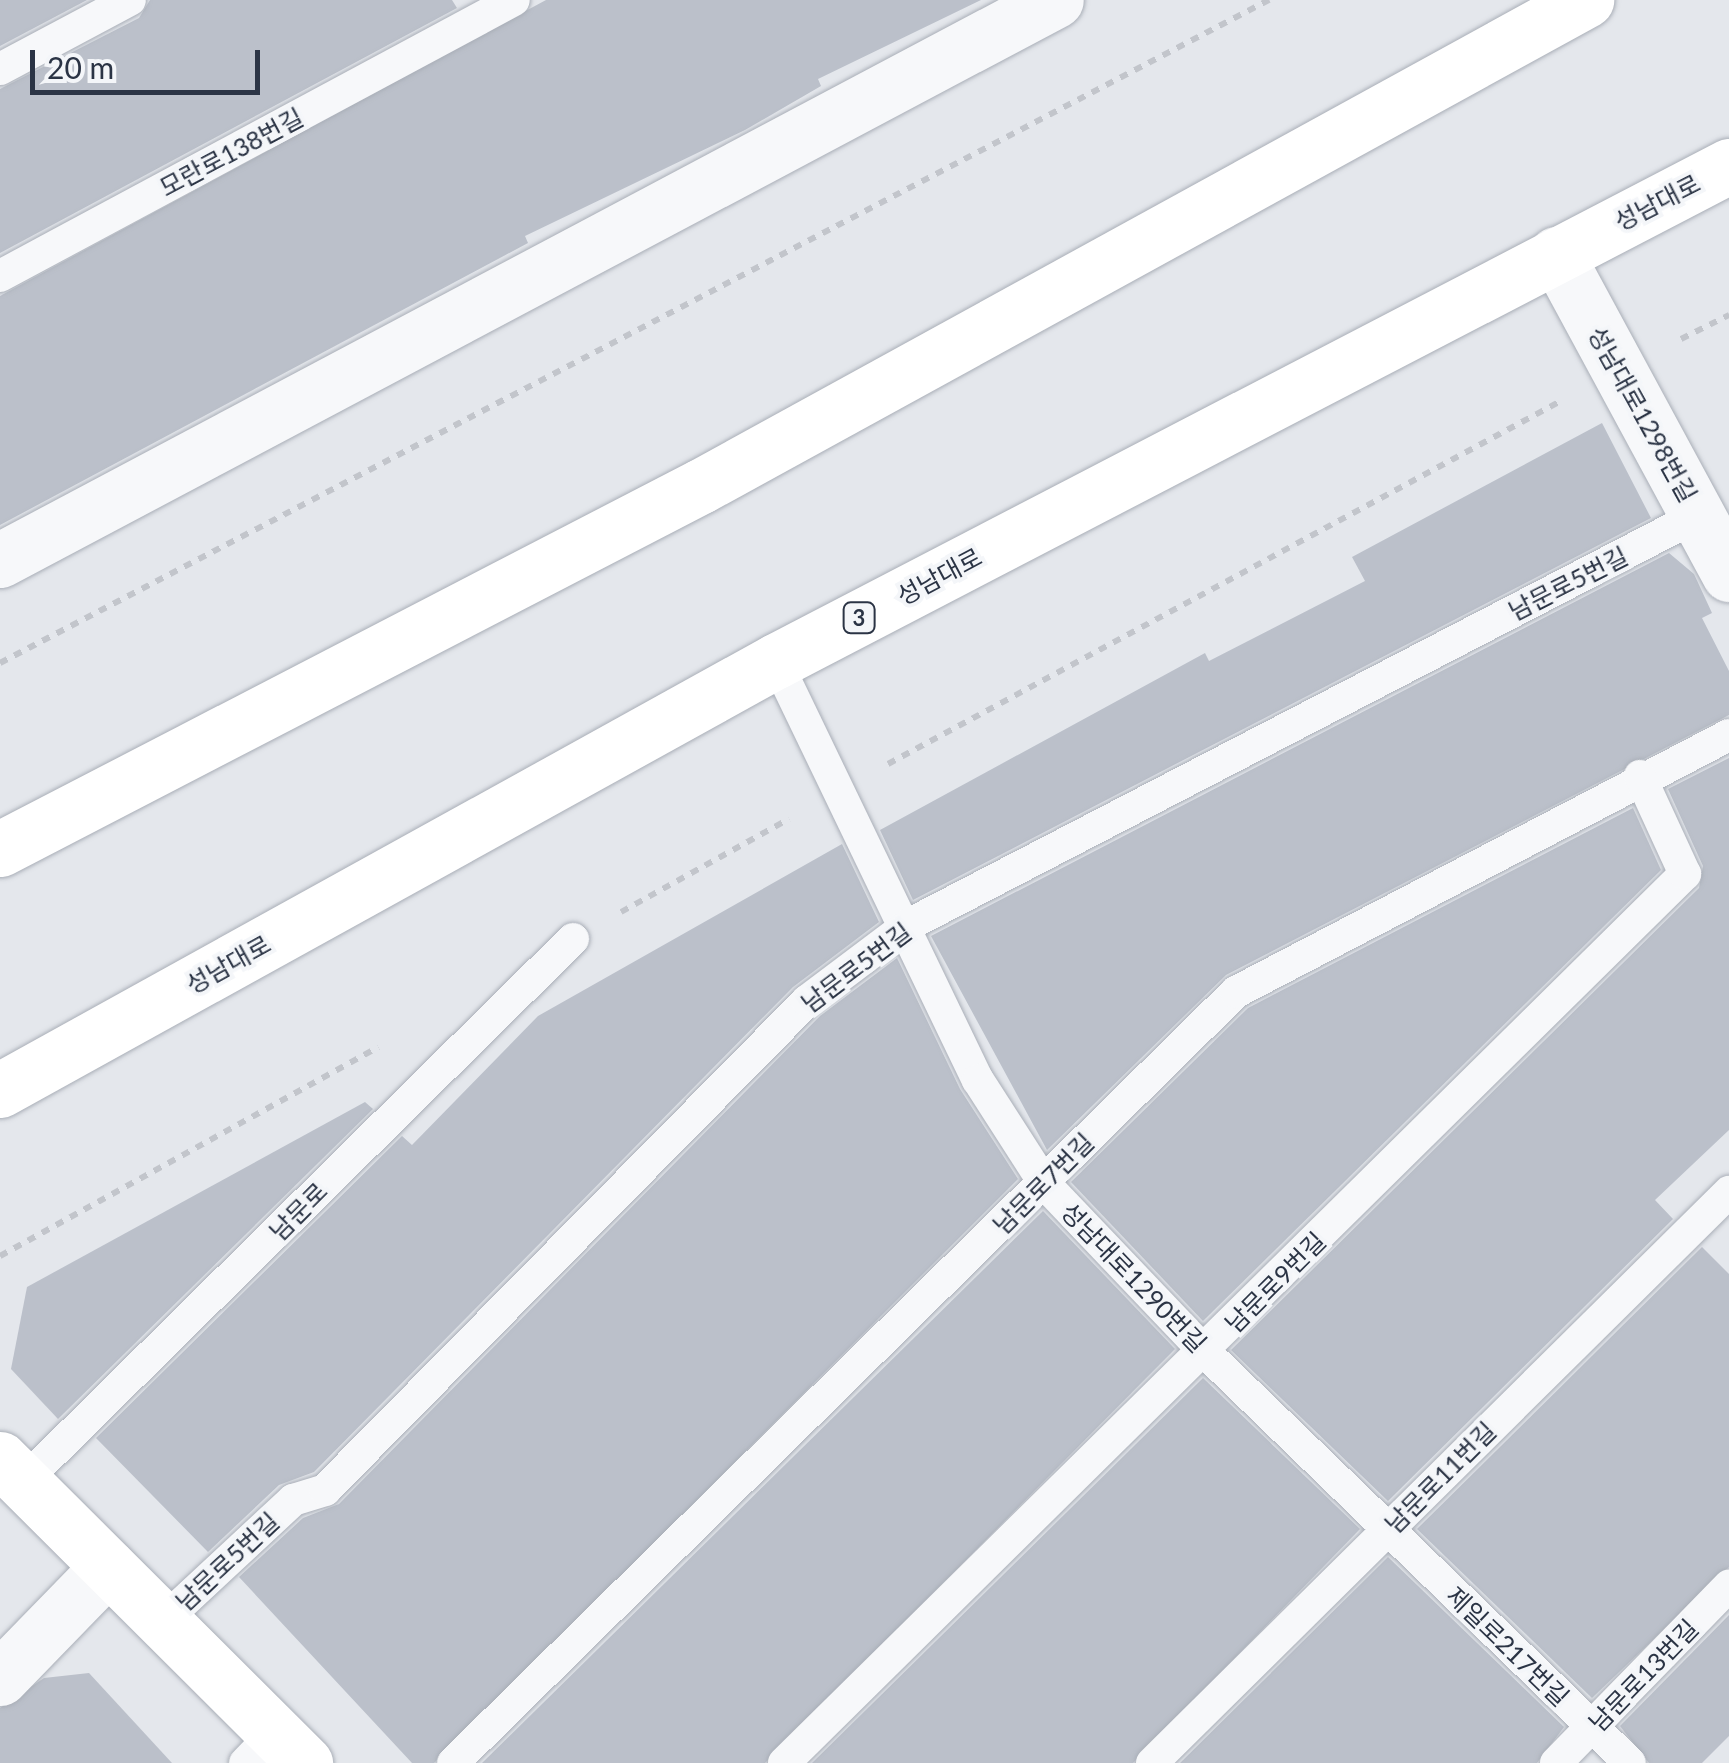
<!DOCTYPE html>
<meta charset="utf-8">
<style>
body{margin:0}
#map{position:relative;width:1729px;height:1763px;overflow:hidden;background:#e4e7ec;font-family:Lato,"Noto Sans KR",sans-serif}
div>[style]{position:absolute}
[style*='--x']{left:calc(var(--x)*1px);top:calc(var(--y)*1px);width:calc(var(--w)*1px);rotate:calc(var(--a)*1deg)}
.building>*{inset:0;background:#bbc0ca}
.path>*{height:6px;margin-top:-3px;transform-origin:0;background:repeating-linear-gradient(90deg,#c2c5cb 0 8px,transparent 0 16px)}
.roads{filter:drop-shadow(0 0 2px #a9aeb7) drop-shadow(0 0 2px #a9aeb7)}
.service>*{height:32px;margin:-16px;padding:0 16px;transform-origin:16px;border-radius:16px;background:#f7f8fa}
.minor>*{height:55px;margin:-27.5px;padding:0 27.5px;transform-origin:27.5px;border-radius:27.5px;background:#f7f8fa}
.secondary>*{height:55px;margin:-27.5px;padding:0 27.5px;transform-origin:27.5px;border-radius:27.5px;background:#fff}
.primary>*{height:55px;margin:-27.5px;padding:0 27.5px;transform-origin:27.5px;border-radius:27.5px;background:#fff}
span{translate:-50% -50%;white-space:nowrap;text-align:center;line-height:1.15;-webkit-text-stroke:8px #f4f6f9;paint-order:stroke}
.shield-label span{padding:2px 8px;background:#f4f6f9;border:2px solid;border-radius:8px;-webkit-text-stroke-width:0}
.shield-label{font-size:22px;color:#2b3445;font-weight:700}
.street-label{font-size:25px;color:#2b3445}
.scale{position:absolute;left:30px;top:50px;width:230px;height:45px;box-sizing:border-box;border:5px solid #2b3445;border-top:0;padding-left:12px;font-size:30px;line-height:35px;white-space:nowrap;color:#2b3445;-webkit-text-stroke:8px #f4f6f9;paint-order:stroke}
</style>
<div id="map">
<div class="building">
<i style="clip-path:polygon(0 0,87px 0,0 46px)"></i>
<i style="clip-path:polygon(150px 0,452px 0,457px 8px,0 253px,0 89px,139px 18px)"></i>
<i style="clip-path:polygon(546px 0,981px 0,818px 79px,821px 86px,745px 130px,525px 236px,528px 243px,0 525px,0 296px)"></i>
<i style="clip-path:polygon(1602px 423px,1651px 518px,913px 900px,880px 830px,1205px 653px,1209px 661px,1365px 581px,1352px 557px)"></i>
<i style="clip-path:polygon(1669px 553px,1694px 574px,1712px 613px,1702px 618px,1729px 671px,1729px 715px,1226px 975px,1047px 1150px,931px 936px)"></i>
<i style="clip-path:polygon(1729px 758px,1729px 1130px,1655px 1200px,1673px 1219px,1388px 1501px,1231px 1350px,1699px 888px,1703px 866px,1668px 789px)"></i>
<i style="clip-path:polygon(1633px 808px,1661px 870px,1203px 1321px,1071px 1182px,1248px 1008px)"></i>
<i style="clip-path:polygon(842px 844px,879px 922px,793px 987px,314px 1472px,279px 1485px,208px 1552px,96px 1438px,402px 1136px,412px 1145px,538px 1016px)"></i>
<i style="clip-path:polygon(897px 958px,960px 1089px,1018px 1179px,434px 1763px,412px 1763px,239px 1577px,303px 1518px,339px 1504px,820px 1016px)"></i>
<i style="clip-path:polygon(365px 1102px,373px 1109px,58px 1419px,11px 1369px,27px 1287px)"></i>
<i style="clip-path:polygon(1043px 1211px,1175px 1349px,765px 1763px,482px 1763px)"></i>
<i style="clip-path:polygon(1702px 1247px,1729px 1274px,1729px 1567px,1592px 1698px,1417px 1529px)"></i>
<i style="clip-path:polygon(1203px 1378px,1360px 1529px,1133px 1763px,812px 1763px)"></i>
<i style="clip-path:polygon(1388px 1557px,1564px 1727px,1537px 1763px,1180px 1763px)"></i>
<i style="clip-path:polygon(1729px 1615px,1729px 1736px,1702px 1763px,1649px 1763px,1620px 1726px)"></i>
<i style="clip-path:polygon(89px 1673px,172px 1763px,0 1763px,0 1708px,44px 1678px)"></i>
</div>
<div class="path">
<i style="--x:1681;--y:339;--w:54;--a:-26.6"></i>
<i style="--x:0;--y:663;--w:1432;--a:-27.59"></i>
<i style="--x:888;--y:764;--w:762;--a:-28.35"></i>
<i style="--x:621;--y:912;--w:192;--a:-29"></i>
<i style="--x:0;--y:1256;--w:432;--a:-28.9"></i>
</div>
<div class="roads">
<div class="service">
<i style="--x:0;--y:69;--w:147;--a:-28"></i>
<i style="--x:0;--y:276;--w:583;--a:-28.23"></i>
<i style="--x:776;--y:661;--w:465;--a:64.3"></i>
<i style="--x:978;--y:1080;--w:122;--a:57.3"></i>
<i style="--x:1044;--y:1183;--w:233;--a:46.4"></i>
<i style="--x:1205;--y:1352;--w:591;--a:44.04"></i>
<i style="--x:23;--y:1482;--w:773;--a:-44.63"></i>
<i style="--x:163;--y:1621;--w:178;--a:-42.9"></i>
<i style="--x:293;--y:1500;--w:34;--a:-17"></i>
<i style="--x:325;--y:1490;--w:687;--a:-45.41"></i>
<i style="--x:807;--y:1001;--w:126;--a:-37"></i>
<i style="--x:908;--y:925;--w:891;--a:-27.4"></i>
<i style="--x:245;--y:1763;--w:42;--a:-46"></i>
<i style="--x:453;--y:1763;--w:1099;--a:-44.56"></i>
<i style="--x:1236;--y:992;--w:556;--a:-27.53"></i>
<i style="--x:784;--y:1763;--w:1266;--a:-44.62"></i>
<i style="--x:1685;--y:874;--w:108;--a:-114.7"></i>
<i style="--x:1152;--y:1763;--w:812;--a:-44.7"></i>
<i style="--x:1556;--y:1763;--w:248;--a:-45.7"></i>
</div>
<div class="minor">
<i style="--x:1556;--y:254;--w:364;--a:61.6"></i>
<i style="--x:0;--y:560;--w:1195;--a:-27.94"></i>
<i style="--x:0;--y:1678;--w:155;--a:-45.8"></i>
</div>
<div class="secondary">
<i style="--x:0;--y:1459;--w:431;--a:44.9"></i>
</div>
<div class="primary">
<i style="--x:0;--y:849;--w:789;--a:-27.38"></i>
<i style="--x:701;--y:486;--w:1010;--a:-28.77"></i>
<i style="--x:0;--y:1090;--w:887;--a:-28.94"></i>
<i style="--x:776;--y:661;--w:1074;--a:-27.45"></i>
</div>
</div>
<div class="shield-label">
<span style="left:859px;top:618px">3</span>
</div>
<div class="street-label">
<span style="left:231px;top:152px;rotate:-28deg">모란로138번길</span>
<span style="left:1657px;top:202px;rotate:-27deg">성남대로</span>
<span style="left:1643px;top:414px;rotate:61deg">성남대로1298번길</span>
<span style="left:939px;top:576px;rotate:-28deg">성남대로</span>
<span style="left:1568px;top:583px;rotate:-27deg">남문로5번길</span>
<span style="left:228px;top:964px;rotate:-29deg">성남대로</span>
<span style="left:856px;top:967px;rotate:-37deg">남문로5번길</span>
<span style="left:1043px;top:1183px;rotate:-45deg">남문로7번길</span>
<span style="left:298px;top:1211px;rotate:-45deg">남문로</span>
<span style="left:1134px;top:1277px;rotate:46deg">성남대로1290번길</span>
<span style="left:1275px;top:1282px;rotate:-45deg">남문로9번길</span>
<span style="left:1440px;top:1477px;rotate:-45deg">남문로11번길</span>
<span style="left:227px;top:1561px;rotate:-43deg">남문로5번길</span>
<span style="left:1508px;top:1646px;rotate:44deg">제일로217번길</span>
<span style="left:1643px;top:1675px;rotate:-46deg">남문로13번길</span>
</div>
<div class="scale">20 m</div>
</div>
